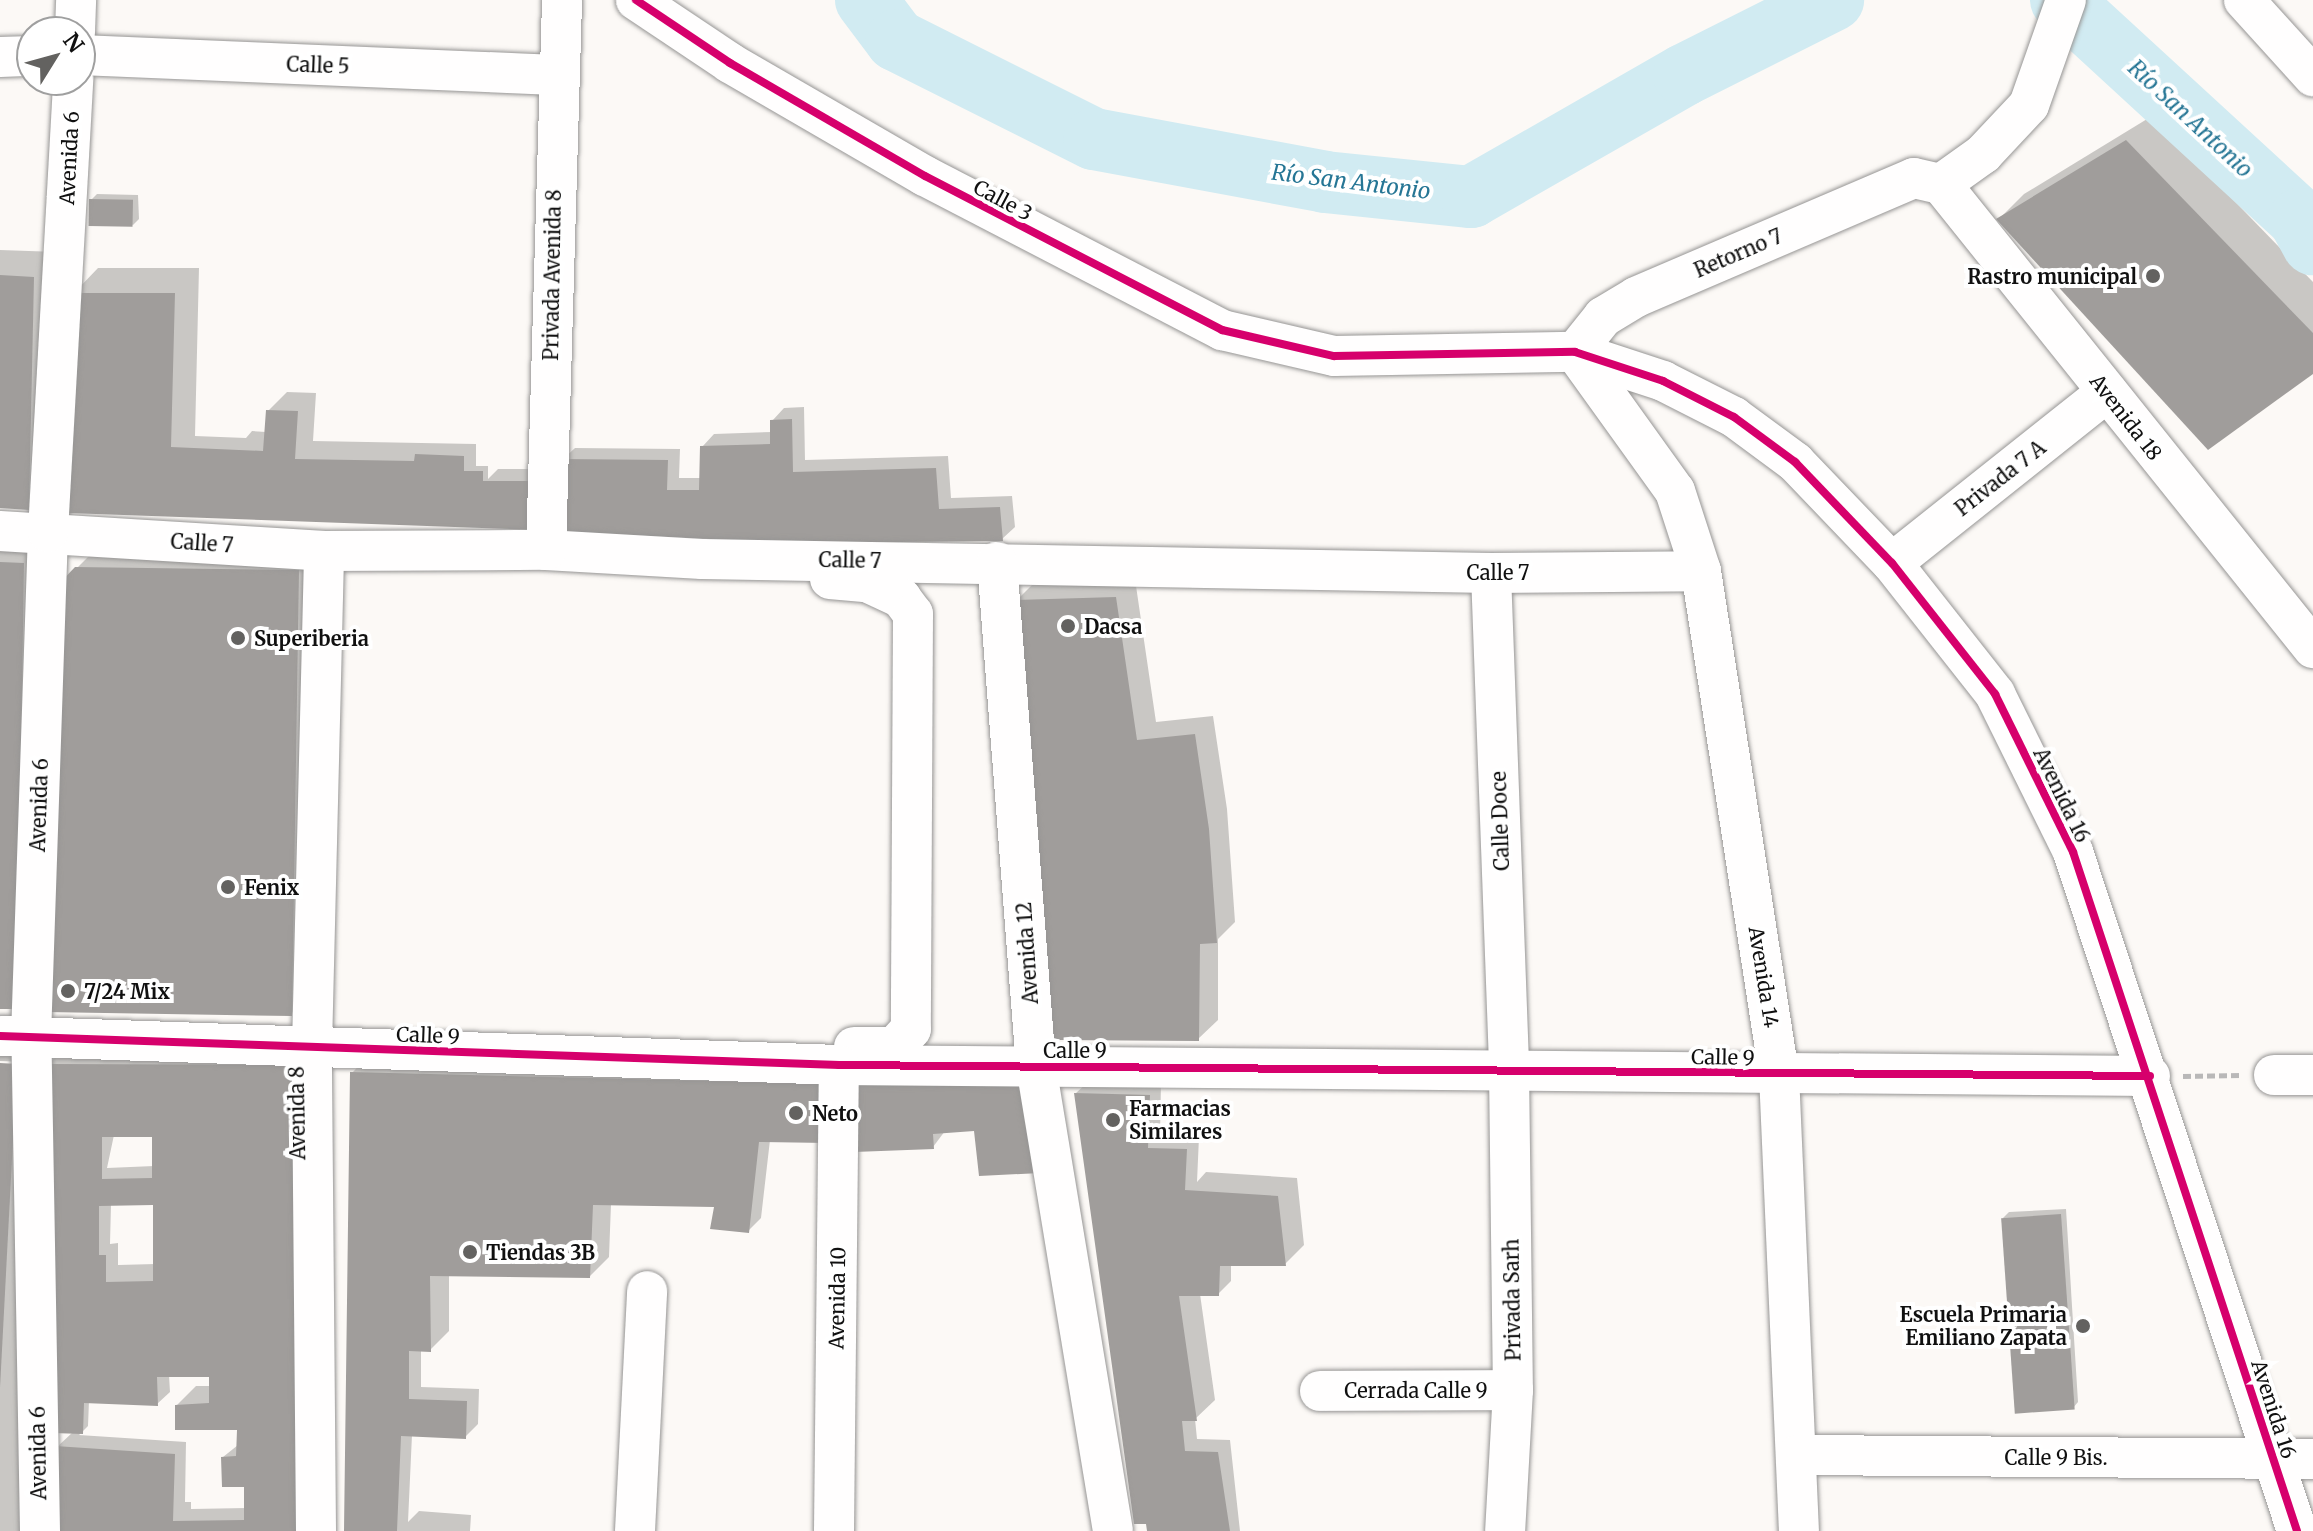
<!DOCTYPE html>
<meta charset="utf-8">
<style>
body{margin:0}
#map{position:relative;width:2313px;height:1531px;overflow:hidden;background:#fcf9f6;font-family:Merriweather,serif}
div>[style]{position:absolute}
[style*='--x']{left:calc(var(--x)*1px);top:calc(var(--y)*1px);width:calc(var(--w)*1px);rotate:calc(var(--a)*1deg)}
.shadow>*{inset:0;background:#0003}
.river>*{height:62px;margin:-31px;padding:0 31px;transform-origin:31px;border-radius:31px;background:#d1ebf2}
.building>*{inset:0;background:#a09d9b;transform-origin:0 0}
.path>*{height:5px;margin-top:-2.5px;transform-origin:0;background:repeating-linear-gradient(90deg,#b9b8b8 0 8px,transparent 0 12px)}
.roads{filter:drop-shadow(0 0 2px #969594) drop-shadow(0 0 2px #969594)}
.minor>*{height:40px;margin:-20px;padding:0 20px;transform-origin:20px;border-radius:20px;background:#fffefe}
.cycleway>*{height:8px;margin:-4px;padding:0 4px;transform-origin:4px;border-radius:4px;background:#d6006c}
.dots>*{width:22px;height:22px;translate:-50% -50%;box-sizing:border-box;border:4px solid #fff;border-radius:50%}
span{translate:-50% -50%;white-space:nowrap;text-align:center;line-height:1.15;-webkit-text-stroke:8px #fff;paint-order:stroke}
.street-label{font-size:20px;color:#101010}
.poi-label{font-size:20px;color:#101010;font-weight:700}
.right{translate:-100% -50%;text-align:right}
.left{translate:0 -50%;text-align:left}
.water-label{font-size:22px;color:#267695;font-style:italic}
.north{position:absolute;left:16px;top:16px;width:80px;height:80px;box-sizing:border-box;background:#fff;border:2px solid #9f9f9f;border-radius:50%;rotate:53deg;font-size:22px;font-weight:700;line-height:32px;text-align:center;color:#101010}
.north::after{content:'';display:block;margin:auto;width:28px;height:36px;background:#636260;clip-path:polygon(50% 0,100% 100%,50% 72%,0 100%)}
</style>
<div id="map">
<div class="shadow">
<i style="clip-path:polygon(2152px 116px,2313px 282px,2313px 372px,1999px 219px,2024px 194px)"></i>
<i style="clip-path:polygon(97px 194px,138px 195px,139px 219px,133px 225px,91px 200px)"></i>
<i style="clip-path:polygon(0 250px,58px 252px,53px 483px,28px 508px,0 506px)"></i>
<i style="clip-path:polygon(98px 268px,199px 268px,195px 436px,246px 438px,252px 431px,266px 432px,268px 411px,287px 392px,316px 393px,313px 441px,476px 444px,476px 466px,488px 466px,488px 479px,498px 469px,546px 469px,534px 528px,70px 511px,73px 294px)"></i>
<i style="clip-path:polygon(804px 407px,805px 460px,948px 456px,951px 498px,1012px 496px,1015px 527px,1002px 539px,796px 541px,562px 460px,575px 448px,680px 449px,679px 478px,701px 478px,702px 447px,714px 434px,772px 432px,772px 421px,784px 408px)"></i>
<i style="clip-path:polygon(0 543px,42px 544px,0 1006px)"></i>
<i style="clip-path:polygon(323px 546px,316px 988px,291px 1014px,77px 568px,90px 555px)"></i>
<i style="clip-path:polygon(1135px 579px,1156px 722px,1213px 716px,1227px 809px,1235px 922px,1218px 939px,1218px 1020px,1198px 1039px,1017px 600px,1036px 581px)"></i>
<i style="clip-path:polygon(0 1038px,42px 1039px,30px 1531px,0 1531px,0 1065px,27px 1062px,0 1061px)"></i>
<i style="clip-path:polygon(evenodd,317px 1041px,309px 1531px,58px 1531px,57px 1447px,73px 1432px,47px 1065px,60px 1053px,317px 1041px,154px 1132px,154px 1166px,107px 1168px,114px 1135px,154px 1132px,317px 1041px,154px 1203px,155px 1264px,118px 1265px,118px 1243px,110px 1244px,111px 1204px,154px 1203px,317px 1041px,169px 1375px,211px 1375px,211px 1386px,196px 1386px,177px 1405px,242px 1428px,238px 1445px,223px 1457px,246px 1485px,246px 1508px,191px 1509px,191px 1502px,185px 1502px,186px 1442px,79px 1435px,88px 1426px,89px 1401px,157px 1404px,170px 1392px,169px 1375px)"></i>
<i style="clip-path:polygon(371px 1053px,842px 1073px,770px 1140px,761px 1218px,748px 1231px,716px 1205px,611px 1204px,609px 1257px,590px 1276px,449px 1274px,449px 1331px,430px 1350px,421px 1349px,421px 1387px,479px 1389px,478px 1424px,465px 1437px,412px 1435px,408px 1522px,419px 1511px,471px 1515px,470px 1531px,346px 1531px,352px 1073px)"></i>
<i style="clip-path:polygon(877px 1073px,976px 1127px,945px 1131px,933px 1147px)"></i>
<i style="clip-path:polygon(1089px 1081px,1161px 1083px,1160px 1136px,1199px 1137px,1197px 1182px,1206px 1172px,1297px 1178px,1304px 1245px,1285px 1264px,1231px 1264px,1231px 1281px,1218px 1294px,1200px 1294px,1215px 1400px,1195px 1419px,1197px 1439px,1230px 1440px,1240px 1531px,1149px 1531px,1148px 1522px,1136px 1522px,1076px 1093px)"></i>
<i style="clip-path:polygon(2066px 1209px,2078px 1402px,2073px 1408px,2003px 1218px,2009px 1212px)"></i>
</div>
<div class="river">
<i style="--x:866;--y:0;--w:50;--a:53.1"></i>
<i style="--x:896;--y:40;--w:221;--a:26.6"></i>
<i style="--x:1094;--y:139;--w:235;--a:10.5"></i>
<i style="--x:1325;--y:182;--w:147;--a:5.9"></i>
<i style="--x:1471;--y:197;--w:245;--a:-29.8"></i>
<i style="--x:1684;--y:75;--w:167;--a:-26.7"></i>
<i style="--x:2061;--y:0;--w:323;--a:42.6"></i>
<i style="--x:2299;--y:219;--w:29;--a:61"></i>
</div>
<div class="building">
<i style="clip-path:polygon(2126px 140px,2313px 333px,2313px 374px,2208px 450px,1996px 219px)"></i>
<i style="left:89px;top:199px;width:44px;height:27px;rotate:1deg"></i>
<i style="clip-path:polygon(0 275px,34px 277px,29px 510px,0 508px)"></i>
<i style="clip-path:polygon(71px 293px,175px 293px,171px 447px,263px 451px,266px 410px,298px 411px,295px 459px,414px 461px,415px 454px,464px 456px,464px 471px,483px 471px,483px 481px,535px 481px,535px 530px,68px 513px)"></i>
<i style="clip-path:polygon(792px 419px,793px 472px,936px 468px,939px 509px,1000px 507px,1003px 541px,796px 543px,561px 532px,560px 459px,668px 460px,667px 490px,699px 490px,700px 446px,770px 444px,770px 420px)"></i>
<i style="clip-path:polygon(0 562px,24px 563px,17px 1009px,0 1009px)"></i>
<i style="clip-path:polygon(75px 567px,299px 570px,292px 1016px,45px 1012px,57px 586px)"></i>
<i style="clip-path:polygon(1116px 597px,1137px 740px,1195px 734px,1209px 829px,1217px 943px,1200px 944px,1199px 1041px,1054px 1040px,1015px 600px)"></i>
<i style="left:0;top:1063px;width:17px;height:468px;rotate:3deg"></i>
<i style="clip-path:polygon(evenodd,45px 1064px,292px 1065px,298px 1531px,56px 1531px,55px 1446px,175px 1454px,173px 1521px,244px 1520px,244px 1487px,222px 1487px,221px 1457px,236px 1456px,237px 1430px,175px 1430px,175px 1405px,209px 1403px,209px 1377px,157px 1377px,158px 1406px,84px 1403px,83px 1434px,53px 1433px,45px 1064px,102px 1137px,152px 1137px,152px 1178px,102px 1179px,102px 1137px,45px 1064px,153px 1205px,153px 1281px,106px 1282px,106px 1255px,99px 1255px,99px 1206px,153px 1205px)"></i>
<i style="clip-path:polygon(350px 1072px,830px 1084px,827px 1143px,759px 1142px,749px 1233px,710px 1229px,714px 1207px,593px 1205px,590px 1278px,430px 1276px,431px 1352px,409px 1351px,409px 1399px,467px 1401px,466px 1439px,401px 1436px,397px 1531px,344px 1531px)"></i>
<i style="clip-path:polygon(852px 1078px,1026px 1085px,1040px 1173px,979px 1176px,974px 1131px,933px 1134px,934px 1149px,854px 1152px)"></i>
<i style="clip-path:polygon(1074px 1093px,1150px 1095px,1148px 1148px,1187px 1149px,1185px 1190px,1278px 1196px,1286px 1266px,1220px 1266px,1219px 1296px,1179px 1296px,1197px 1421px,1182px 1421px,1185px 1451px,1218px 1452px,1230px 1531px,1147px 1531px,1146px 1524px,1134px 1524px)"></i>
<i style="left:2061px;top:1214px;width:196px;height:60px;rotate:86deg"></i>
</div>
<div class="path">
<i style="--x:2183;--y:1076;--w:58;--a:-1"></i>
</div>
<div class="roads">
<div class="minor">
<i style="--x:636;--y:0;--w:113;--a:33.8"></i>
<i style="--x:730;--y:63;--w:225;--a:30.1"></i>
<i style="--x:925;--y:176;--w:335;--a:27.4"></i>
<i style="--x:1222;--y:330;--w:115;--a:13.1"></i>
<i style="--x:1334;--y:356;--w:241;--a:-1"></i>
<i style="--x:1575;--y:352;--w:93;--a:18.2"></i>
<i style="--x:1663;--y:381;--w:80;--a:26.9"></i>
<i style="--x:1734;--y:417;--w:76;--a:36.4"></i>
<i style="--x:1795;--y:462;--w:140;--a:46.2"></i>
<i style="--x:1892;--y:563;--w:167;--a:51.8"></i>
<i style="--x:1995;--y:694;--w:176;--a:63.7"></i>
<i style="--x:2073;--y:852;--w:715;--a:71.74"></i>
<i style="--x:2244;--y:0;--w:103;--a:47.8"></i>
<i style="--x:75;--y:32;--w:32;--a:-88"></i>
<i style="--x:80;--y:55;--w:476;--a:2.4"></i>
<i style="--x:0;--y:57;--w:32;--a:-2"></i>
<i style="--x:1941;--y:184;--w:595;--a:51.28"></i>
<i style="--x:1575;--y:352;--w:171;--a:54.3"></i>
<i style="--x:1675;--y:491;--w:84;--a:72"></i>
<i style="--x:1701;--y:571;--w:509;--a:81.19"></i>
<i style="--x:1779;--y:1074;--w:457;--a:87.5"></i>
<i style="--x:1575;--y:352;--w:45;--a:-51.3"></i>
<i style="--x:1603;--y:317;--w:39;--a:-31"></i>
<i style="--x:1636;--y:297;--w:302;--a:-23.2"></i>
<i style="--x:1914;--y:178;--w:28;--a:13"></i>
<i style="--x:1941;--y:184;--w:52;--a:-35.5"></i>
<i style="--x:1983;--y:154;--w:67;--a:-46.8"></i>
<i style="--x:2029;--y:105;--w:111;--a:-70.6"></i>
<i style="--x:0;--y:531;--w:325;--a:3.5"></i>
<i style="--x:324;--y:551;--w:222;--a:-0.3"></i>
<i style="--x:546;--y:550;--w:156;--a:3.3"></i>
<i style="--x:702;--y:559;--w:789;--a:1.02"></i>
<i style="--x:1491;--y:573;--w:210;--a:-0.5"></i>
<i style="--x:546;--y:550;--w:550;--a:-88.33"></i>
<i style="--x:997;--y:562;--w:506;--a:85.58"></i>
<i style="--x:1036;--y:1066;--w:471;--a:80.6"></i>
<i style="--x:1892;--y:563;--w:275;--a:-38.5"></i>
<i style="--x:1491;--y:573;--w:496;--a:87.9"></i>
<i style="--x:1509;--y:1069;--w:321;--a:89.3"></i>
<i style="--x:1513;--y:1390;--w:141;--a:93.2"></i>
<i style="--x:830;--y:579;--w:37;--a:5"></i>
<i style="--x:867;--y:582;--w:38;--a:25"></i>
<i style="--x:901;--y:598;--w:20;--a:53"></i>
<i style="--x:913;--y:614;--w:415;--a:90.3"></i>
<i style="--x:911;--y:1029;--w:25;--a:133"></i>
<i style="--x:894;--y:1047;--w:40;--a:180"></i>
<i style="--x:0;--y:1036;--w:840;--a:1.98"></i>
<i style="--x:839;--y:1065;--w:1311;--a:0.48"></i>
<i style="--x:2274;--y:1075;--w:39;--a:0"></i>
<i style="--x:1320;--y:1391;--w:193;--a:-0.3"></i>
<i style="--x:1798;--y:1455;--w:515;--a:0.45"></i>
<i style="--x:40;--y:1531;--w:494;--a:-91"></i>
<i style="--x:31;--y:1037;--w:505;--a:-88.07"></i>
<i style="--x:48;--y:532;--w:453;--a:-86.8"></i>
<i style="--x:316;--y:1531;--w:484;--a:-90.5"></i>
<i style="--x:312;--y:1047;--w:496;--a:-88.6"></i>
<i style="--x:635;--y:1531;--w:240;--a:-87.1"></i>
<i style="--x:834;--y:1531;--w:466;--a:-89.4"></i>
</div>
</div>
<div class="cycleway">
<i style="--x:636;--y:0;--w:113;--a:33.8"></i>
<i style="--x:730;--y:63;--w:225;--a:30.1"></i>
<i style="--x:925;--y:176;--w:335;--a:27.4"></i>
<i style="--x:1222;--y:330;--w:115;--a:13.1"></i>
<i style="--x:1334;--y:356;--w:241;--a:-1"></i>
<i style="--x:1575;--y:352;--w:93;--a:18.2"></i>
<i style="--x:1663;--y:381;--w:80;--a:26.9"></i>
<i style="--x:1734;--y:417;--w:76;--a:36.4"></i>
<i style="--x:1795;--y:462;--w:140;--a:46.2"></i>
<i style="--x:1892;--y:563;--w:167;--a:51.8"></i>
<i style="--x:1995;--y:694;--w:176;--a:63.7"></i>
<i style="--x:2073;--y:852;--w:715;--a:71.74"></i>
<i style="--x:0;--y:1036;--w:840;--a:1.98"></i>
<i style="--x:839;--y:1065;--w:1311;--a:0.48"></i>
</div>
<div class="dots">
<i style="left:2153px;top:276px;background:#636260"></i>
<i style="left:1068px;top:626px;background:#636260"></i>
<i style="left:238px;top:638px;background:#636260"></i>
<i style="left:228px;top:887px;background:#636260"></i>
<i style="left:68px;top:991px;background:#636260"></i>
<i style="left:796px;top:1113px;background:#636260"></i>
<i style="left:1113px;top:1120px;background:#636260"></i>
<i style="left:470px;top:1252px;background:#636260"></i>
<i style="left:2083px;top:1326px;background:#636260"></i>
</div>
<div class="street-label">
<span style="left:318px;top:65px;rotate:2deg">Calle 5</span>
<span style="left:69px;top:158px;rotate:-87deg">Avenida 6</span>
<span style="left:1003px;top:200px;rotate:28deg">Calle 3</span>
<span style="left:1738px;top:253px;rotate:-23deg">Retorno 7</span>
<span style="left:552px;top:275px;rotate:-89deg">Privada Avenida 8</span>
<span style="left:2126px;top:417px;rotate:52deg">Avenida 18</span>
<span style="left:2000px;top:478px;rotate:-38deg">Privada 7 A</span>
<span style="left:202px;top:543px;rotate:4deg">Calle 7</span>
<span style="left:850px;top:560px;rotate:1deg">Calle 7</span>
<span style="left:1498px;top:572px">Calle 7</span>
<span style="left:2062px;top:795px;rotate:64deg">Avenida 16</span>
<span style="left:39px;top:805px;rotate:-88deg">Avenida 6</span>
<span style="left:1500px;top:821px;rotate:-92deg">Calle Doce</span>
<span style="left:1027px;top:953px;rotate:-94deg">Avenida 12</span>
<span style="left:1764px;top:977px;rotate:81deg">Avenida 14</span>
<span style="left:428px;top:1035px;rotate:2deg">Calle 9</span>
<span style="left:1075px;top:1050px">Calle 9</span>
<span style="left:1723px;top:1057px;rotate:1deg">Calle 9</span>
<span style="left:297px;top:1113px;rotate:-91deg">Avenida 8</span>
<span style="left:837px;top:1298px;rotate:-89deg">Avenida 10</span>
<span style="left:1512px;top:1300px;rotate:-91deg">Privada Sarh</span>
<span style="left:1416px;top:1390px">Cerrada Calle 9</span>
<span style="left:2274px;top:1409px;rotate:72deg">Avenida 16</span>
<span style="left:38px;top:1453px;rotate:-91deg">Avenida 6</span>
<span style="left:2056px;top:1457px">Calle 9 Bis.</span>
</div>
<div class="poi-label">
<span class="right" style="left:2137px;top:276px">Rastro municipal</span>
<span class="left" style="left:1084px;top:626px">Dacsa</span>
<span class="left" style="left:254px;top:638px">Superiberia</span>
<span class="left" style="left:244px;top:887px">Fenix</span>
<span class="left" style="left:84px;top:991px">7/24 Mix</span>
<span class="left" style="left:1129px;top:1120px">Farmacias<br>Similares</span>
<span class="left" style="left:812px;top:1113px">Neto</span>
<span class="left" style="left:486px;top:1252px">Tiendas 3B</span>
<span class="right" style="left:2067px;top:1326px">Escuela Primaria<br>Emiliano Zapata</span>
</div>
<div class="water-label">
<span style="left:2190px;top:119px;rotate:43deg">Río San Antonio</span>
<span style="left:1351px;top:182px;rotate:7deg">Río San Antonio</span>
</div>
<div class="north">N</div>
</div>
